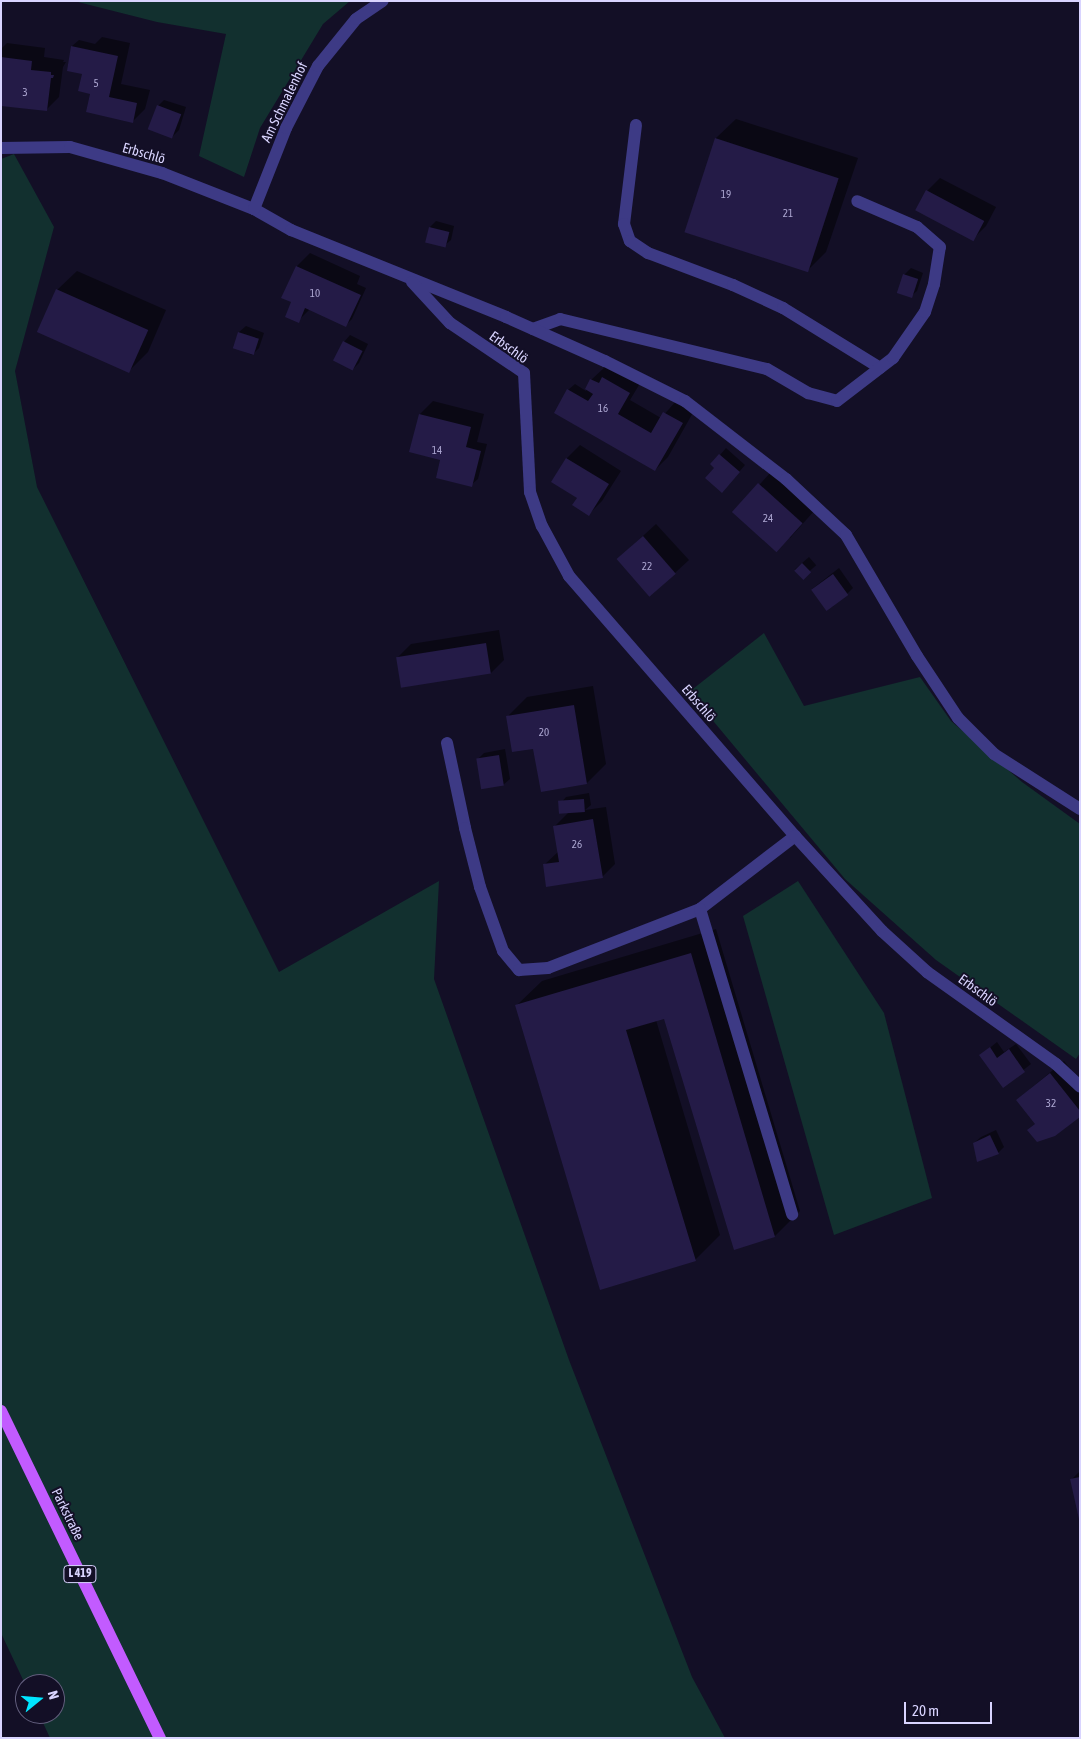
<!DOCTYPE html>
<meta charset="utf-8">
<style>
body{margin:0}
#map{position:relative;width:1081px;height:1739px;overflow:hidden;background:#130f26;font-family:"Asap Condensed",sans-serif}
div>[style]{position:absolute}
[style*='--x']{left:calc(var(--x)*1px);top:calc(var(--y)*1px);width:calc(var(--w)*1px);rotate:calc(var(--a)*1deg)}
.green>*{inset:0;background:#12302f}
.shadow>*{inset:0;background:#0007;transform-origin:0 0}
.building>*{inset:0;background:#241b47;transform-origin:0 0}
.lane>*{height:12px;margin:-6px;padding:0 6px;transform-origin:6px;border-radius:6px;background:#3d3a85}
.street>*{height:12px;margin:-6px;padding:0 6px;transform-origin:6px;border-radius:6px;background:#3d3a85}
.primary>*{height:12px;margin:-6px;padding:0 6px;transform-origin:6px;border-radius:6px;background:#c25bff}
span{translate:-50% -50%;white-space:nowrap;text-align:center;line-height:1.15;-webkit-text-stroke:4px #130f26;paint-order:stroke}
.number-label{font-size:11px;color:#aca6d1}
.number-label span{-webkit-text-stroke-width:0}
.shield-label span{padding:1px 4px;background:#130f26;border:1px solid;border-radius:4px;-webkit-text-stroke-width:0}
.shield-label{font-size:12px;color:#d9d4ff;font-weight:700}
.street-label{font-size:14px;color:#d9d4ff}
.frame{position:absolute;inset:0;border:2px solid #d9d4ff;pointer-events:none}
.north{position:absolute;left:15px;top:1674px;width:50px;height:50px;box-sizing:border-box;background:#130f26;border:1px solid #625e7d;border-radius:50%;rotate:73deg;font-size:14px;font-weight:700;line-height:20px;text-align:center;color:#d9d4ff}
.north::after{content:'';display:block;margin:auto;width:18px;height:22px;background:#00e5ff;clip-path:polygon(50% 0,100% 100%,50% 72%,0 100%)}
.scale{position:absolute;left:904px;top:1702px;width:88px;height:22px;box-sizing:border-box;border:2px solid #d9d4ff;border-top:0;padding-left:6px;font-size:15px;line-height:18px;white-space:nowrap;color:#d9d4ff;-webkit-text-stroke:4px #130f26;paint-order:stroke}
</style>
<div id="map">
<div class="green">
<i style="clip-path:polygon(74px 1px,350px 1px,323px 24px,260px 128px,244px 177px,199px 156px,226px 34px,157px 22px)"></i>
<i style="clip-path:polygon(14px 154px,54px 227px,15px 371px,37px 487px,279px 972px,439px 881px,434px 979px,569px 1360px,692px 1677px,725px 1738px,50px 1738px,39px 1714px,55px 1714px,55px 1684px,25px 1684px,1px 1633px,1px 159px)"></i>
<i style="clip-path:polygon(764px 633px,804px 706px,920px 677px,951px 721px,1022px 782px,1080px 824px,1080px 1053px,1076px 1059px,936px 960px,845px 879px,689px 692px)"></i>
<i style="clip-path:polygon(798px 881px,884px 1013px,932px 1198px,834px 1235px,743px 916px)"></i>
</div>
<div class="shadow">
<i style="clip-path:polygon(102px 37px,130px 43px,121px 84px,150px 90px,145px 109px,132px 122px,91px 93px,84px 70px,69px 70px,72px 46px,79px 40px,95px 44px)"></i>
<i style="clip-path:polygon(7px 43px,45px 48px,44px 57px,64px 60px,63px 62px,66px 62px,63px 67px,59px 97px,46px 110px,1px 104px,1px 49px)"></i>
<i style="clip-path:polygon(164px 100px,186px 107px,179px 130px,172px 137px,158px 106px)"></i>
<i style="clip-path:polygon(736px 119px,858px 158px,826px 252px,807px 271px,685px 232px,716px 138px)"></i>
<i style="clip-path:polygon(940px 178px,996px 207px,986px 226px,973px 239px,927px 191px)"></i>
<i style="clip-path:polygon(436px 221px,454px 226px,451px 240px,444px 246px,430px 227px)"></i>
<i style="clip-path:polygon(310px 253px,360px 276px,357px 284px,366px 288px,352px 319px,346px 325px,310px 309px,298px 321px,293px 302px,297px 266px)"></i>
<i style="clip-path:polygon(911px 268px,923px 273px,917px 291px,910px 297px,904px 275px)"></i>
<i style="clip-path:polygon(77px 271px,166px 310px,148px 352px,129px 371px,57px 290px)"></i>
<i style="clip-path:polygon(246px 326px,264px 333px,259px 348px,252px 355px,233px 347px,239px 332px)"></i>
<i style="clip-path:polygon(350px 335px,368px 344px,359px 363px,353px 369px,344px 342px)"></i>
<i style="clip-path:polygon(605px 367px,642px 380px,630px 400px,661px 418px,677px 400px,695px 409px,668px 457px,655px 470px,568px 390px,575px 384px,586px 391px,591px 380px)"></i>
<i style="clip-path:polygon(433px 401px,484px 414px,477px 442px,487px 444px,478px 479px,471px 485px,420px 414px)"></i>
<i style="clip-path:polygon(580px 445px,621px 471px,602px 501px,589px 514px,578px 498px,553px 481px,567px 458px)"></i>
<i style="clip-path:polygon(726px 448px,745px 465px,728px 485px,716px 468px,720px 455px)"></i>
<i style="clip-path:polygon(772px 471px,815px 510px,790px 538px,734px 512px)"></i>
<i style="clip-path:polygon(656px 524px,689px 560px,651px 595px,632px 546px)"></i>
<i style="left:809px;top:557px;width:11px;height:19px;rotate:49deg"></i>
<i style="clip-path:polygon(839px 568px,853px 588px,847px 594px,812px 589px)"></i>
<i style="clip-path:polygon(499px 630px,504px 660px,491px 673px,398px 657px,411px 644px)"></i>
<i style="clip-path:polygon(593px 686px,606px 764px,587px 783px,534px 747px,508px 716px,527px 697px)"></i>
<i style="clip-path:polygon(505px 749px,510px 779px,503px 785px,478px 759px,484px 753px)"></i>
<i style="clip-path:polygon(589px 793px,591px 805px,585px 810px,606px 807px,615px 864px,602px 877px,544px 865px,559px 851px,555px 826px,568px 813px,560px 804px,566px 797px)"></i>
<i style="clip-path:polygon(716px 929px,800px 1211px,775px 1236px,665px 1017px,656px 1020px,720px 1235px,695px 1260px,516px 1006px,542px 981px)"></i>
<i style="clip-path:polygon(997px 1042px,1004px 1052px,1016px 1044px,1031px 1064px,1003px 1086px,981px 1055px)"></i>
<i style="clip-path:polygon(1064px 1061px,1080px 1082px,1080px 1115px,1036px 1123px,1030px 1089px)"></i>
<i style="clip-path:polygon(996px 1130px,1004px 1147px,998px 1153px,974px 1143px,981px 1137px)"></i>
<i style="clip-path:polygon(1080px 1471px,1080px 1516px,1071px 1480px)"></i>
</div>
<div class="building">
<i style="clip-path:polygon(71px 46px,118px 56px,109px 97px,137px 103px,133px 123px,86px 112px,90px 94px,78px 91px,82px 74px,67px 71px)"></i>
<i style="clip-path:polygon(1px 57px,32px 61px,31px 70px,51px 72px,51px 75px,54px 75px,53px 78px,51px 78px,47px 111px,1px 106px)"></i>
<i style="left:157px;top:105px;width:26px;height:26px;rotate:21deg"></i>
<i style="left:715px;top:138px;width:130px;height:99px;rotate:18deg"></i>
<i style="left:926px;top:190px;width:66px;height:23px;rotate:28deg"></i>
<i style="left:429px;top:227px;width:21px;height:16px;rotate:14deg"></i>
<i style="clip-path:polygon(296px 266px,361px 295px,346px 327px,305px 308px,299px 323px,285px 317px,291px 302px,281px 298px)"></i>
<i style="left:903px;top:274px;width:16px;height:20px;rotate:18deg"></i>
<i style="left:56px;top:289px;width:101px;height:47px;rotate:24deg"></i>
<i style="left:238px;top:332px;width:22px;height:17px;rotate:18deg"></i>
<i style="left:343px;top:341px;width:22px;height:22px;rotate:27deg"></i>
<i style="clip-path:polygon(602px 377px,630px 393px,618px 414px,651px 433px,663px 412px,683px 423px,655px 471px,554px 413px,567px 389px,588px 401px,593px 394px,585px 389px,590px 379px,599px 383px)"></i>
<i style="clip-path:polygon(419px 414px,471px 427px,466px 447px,481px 451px,472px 487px,436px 478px,440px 460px,409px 452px)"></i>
<i style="clip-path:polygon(719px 454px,740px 472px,722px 493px,705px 478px,714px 468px,710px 464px)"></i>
<i style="clip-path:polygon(566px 458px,609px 484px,589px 516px,572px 505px,577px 498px,551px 482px)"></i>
<i style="left:758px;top:483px;width:60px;height:39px;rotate:42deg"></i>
<i style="left:643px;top:536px;width:50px;height:35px;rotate:49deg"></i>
<i style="left:802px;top:563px;width:13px;height:11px;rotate:45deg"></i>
<i style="left:833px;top:574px;width:26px;height:27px;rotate:54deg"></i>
<i style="left:486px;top:643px;width:31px;height:91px;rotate:81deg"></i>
<i style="clip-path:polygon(574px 705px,587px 784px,541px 792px,533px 749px,512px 752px,506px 716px)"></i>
<i style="left:499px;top:755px;width:31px;height:23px;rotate:81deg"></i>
<i style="left:584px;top:799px;width:13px;height:26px;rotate:86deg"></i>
<i style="clip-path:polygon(593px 819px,603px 878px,546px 887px,543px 864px,559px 862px,553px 826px)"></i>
<i style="clip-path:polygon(691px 953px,775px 1237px,734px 1250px,664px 1019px,626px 1030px,696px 1261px,600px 1290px,515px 1005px)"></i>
<i style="clip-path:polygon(990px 1047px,997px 1058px,1009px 1049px,1025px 1072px,1003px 1088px,979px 1055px)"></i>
<i style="clip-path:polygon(1050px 1073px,1080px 1111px,1080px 1117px,1055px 1136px,1037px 1142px,1027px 1130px,1035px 1124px,1016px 1100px)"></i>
<i style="clip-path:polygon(990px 1135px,999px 1154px,977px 1162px,973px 1143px)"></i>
<i style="clip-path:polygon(1080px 1477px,1080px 1519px,1079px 1519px,1070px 1479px)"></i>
</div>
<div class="lane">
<i style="--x:636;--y:125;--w:100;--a:96.9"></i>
<i style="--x:624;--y:224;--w:18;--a:71"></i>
<i style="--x:630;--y:241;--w:22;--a:34"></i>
<i style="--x:648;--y:253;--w:91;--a:20.6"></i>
<i style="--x:733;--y:285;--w:55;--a:24.7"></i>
<i style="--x:783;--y:308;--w:114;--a:31.7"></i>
<i style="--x:533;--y:329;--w:29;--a:-20"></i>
<i style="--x:560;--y:319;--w:213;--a:13.6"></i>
<i style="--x:767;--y:369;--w:48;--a:30.3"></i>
<i style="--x:808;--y:393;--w:30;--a:15"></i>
<i style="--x:837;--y:401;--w:71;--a:-37.5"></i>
<i style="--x:893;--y:358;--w:56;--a:-55.2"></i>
<i style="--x:925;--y:312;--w:29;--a:-72"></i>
<i style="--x:934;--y:284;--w:37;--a:-81"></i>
<i style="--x:940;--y:247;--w:30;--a:-139"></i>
<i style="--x:917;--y:227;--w:65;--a:-156.6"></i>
<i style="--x:447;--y:743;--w:87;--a:78"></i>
<i style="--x:465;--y:828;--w:61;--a:75.7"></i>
<i style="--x:480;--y:887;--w:68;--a:70.2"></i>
<i style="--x:503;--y:951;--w:25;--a:50"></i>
<i style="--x:519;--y:970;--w:29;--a:-4"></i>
<i style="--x:548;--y:968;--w:163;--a:-21.2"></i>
<i style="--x:700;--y:909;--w:120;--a:-37.5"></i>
<i style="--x:700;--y:909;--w:319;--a:73.2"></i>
</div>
<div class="street">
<i style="--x:1;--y:148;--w:69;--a:-0.8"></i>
<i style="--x:70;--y:147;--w:96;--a:15.8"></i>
<i style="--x:162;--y:173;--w:99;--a:21.4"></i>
<i style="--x:254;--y:209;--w:43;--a:29.6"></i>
<i style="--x:291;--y:230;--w:232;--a:22"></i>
<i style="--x:506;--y:317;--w:108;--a:24"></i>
<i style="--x:605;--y:361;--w:89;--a:26.6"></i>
<i style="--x:685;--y:401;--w:128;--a:37.7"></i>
<i style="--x:786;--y:479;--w:82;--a:43"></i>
<i style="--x:846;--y:535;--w:140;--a:59.6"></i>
<i style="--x:917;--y:656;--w:74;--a:56.5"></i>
<i style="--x:958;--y:718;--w:51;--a:45"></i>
<i style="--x:994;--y:754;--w:102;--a:32.6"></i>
<i style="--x:254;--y:209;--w:87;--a:-68.4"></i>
<i style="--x:286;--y:128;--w:70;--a:-62.7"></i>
<i style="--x:318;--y:66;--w:60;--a:-51"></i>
<i style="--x:356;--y:19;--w:32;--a:-34"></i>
<i style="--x:412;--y:282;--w:56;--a:47.2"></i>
<i style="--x:450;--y:323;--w:89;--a:34"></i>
<i style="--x:524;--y:373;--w:119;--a:87.1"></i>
<i style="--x:530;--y:492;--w:36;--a:71"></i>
<i style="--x:542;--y:526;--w:57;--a:61.6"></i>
<i style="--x:569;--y:576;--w:344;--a:49"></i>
<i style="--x:795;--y:836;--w:129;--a:47.5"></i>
<i style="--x:882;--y:931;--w:61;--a:42.3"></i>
<i style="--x:927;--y:972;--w:158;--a:35.5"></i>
<i style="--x:1056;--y:1064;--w:33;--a:43"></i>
</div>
<div class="primary">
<i style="--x:1;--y:1411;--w:364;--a:64.1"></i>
</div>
<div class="number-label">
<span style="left:96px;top:83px">5</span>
<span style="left:25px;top:92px">3</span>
<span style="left:726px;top:194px">19</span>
<span style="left:788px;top:213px">21</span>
<span style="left:315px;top:293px">10</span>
<span style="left:603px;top:408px">16</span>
<span style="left:437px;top:450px">14</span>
<span style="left:768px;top:518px">24</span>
<span style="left:647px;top:566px">22</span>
<span style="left:544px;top:732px">20</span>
<span style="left:577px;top:844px">26</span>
<span style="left:1051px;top:1103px">32</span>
</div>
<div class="shield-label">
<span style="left:80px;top:1574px">L 419</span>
</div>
<div class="street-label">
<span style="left:284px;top:102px;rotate:-64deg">Am Schmalenhof</span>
<span style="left:144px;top:153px;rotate:16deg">Erbschlö</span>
<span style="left:509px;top:347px;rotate:36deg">Erbschlö</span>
<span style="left:699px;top:703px;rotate:49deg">Erbschlö</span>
<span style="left:978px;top:990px;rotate:36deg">Erbschlö</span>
<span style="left:68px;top:1514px;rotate:64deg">Parkstraße</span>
</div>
<div class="frame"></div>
<div class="north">N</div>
<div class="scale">20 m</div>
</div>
